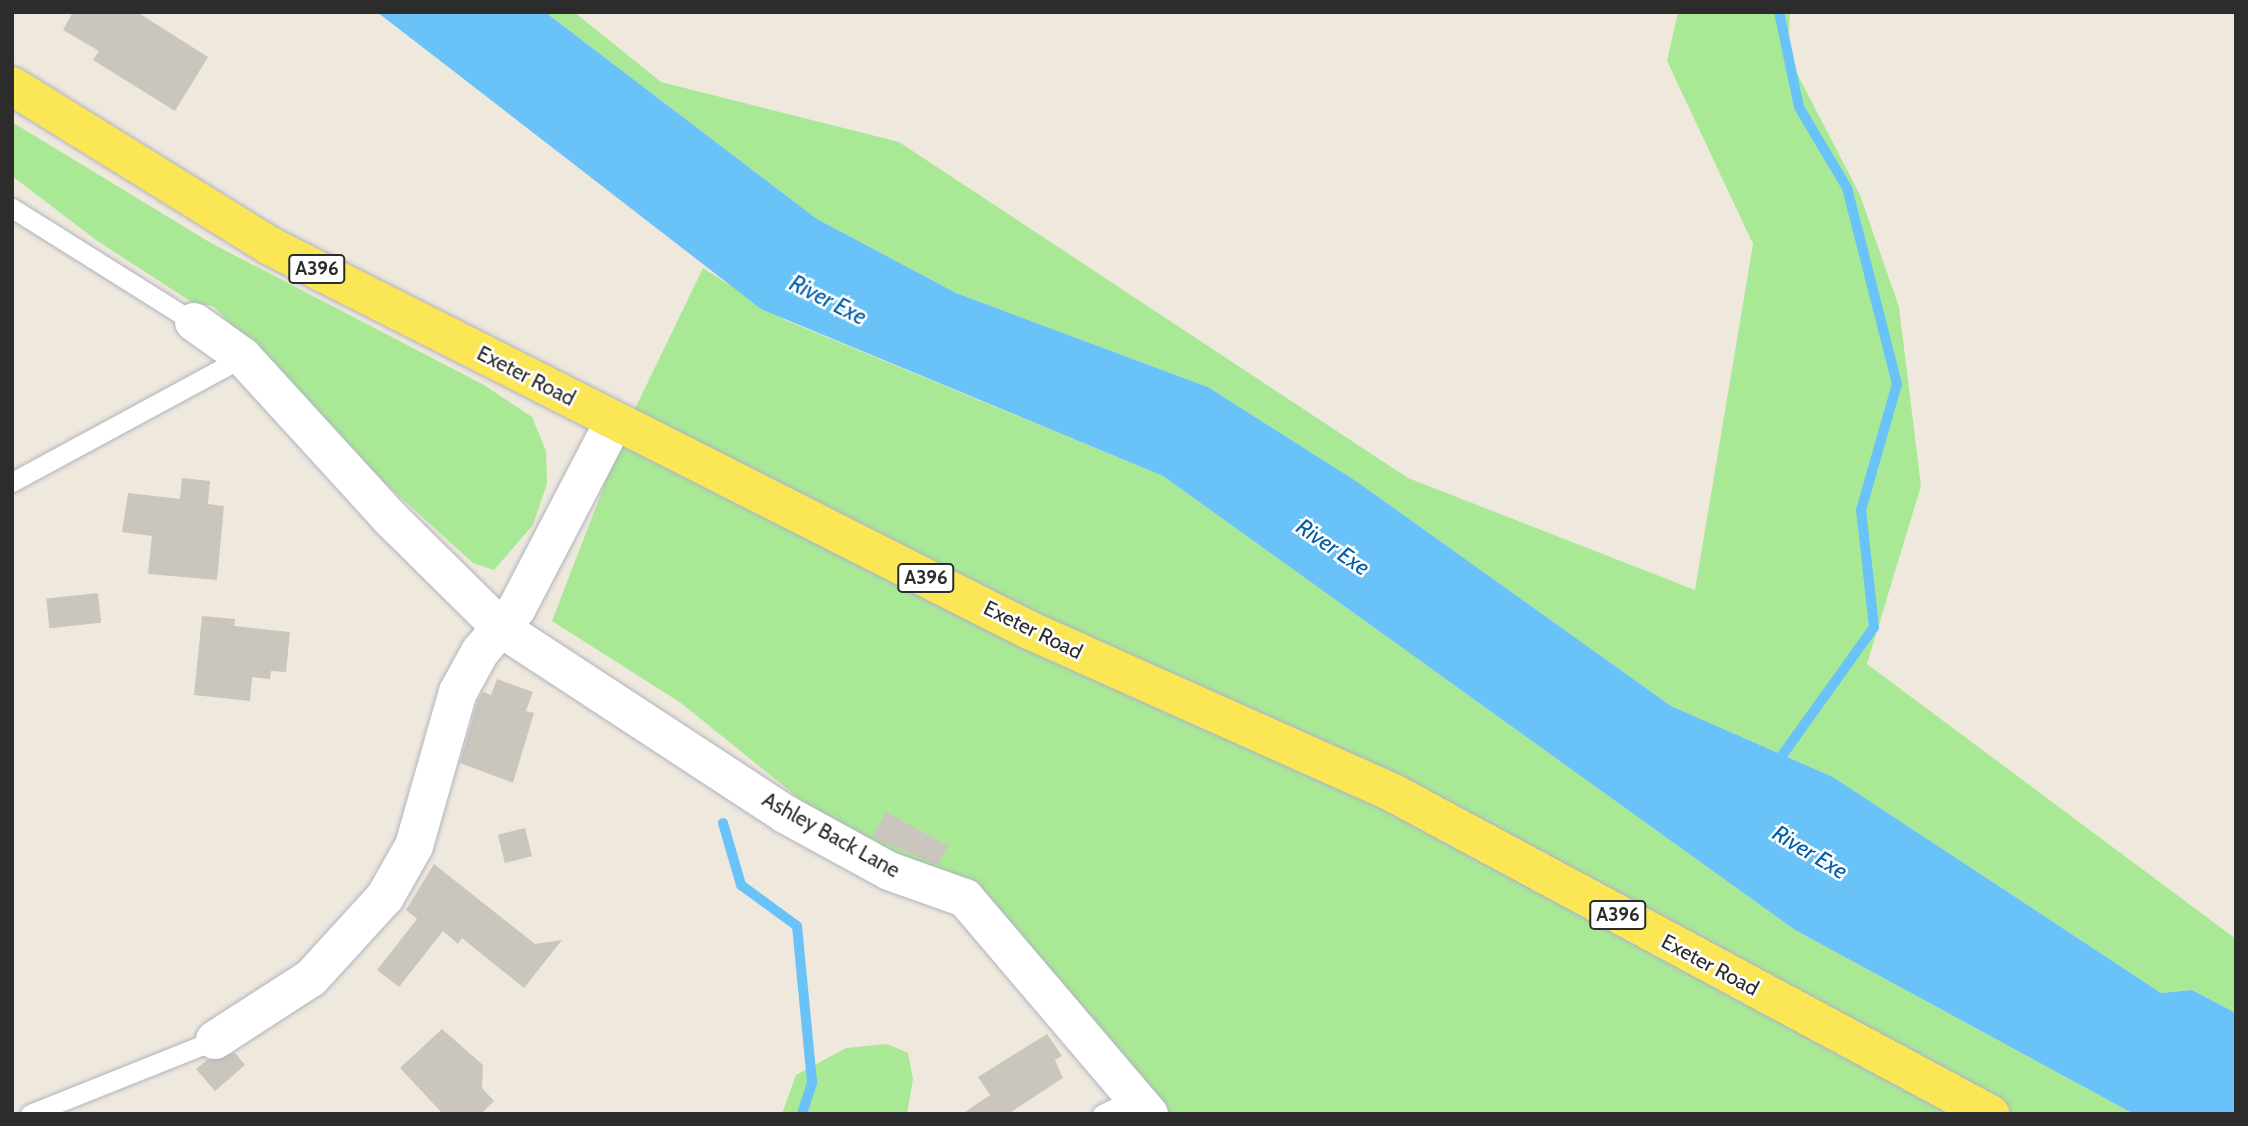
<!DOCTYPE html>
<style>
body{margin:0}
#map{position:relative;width:2248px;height:1126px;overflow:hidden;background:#efe9dd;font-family:Cabin,sans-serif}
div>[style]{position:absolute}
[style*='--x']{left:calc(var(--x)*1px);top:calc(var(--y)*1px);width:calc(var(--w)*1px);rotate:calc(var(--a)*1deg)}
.green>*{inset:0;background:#a9e996}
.water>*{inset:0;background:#69c3f8}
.stream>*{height:10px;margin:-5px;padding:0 5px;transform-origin:5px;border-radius:5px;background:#69c3f8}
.building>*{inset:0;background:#cac6bd;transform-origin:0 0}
.roads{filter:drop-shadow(0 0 2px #b1b2c0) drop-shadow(0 0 2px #b1b2c0)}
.service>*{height:19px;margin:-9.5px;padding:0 9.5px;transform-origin:9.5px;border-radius:9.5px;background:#fff}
.minor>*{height:38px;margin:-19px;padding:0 19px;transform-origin:19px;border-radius:19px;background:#fff}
.primary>*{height:38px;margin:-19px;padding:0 19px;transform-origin:19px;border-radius:19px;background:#fbe656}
span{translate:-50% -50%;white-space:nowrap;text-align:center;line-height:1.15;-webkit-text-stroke:5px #fff;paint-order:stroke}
.shield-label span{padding:2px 5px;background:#fff;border:2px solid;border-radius:5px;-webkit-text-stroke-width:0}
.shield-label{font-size:19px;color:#2c2c2c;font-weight:700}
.street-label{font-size:21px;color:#2c2c2c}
.water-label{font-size:23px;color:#035ea8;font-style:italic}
.frame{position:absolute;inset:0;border:14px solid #2c2c2c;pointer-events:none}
</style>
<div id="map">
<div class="green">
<i style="clip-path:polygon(545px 12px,574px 12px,661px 82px,899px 142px,1408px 478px,1695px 590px,1753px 244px,1667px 61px,1678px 12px,1790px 12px,1788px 56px,1860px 195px,1899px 307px,1921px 486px,1867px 664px,2236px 939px,2236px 1013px,2192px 990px,2161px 993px,1833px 777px,1671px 706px,1356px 481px,1208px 387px,956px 293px,817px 219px)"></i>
<i style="clip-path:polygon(12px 122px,211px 243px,484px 385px,532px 417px,546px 451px,547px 484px,533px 525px,494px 570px,473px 563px,386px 484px,213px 306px,193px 303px,96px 240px,12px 176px)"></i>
<i style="clip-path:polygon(703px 268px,785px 320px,1163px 476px,1795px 930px,2134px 1114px,1149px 1114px,965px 898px,889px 871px,681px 703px,552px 621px,629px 421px)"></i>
<i style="clip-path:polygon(887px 1044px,908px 1053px,913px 1079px,907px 1114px,782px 1114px,796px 1075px,846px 1048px)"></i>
</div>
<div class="water">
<i style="clip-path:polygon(377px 12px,545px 12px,817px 219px,956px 293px,1208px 387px,1356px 481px,1671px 706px,1833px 777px,2161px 993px,2192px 990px,2236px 1013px,2236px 1114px,2134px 1114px,1795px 930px,1163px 476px,761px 309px)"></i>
</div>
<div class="stream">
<i style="--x:1776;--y:764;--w:168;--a:-54.4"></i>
<i style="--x:1874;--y:627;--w:118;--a:-96.3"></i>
<i style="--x:1861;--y:510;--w:131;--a:-74.1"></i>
<i style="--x:1897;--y:384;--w:202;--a:-104.3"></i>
<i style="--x:1847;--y:188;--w:94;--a:-120.7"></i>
<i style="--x:1799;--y:107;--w:97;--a:-101.9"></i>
<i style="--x:723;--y:823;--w:65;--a:73.8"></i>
<i style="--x:741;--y:885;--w:69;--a:36.2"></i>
<i style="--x:797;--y:926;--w:158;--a:84.5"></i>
<i style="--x:812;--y:1083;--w:33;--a:108"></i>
</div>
<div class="building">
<i style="clip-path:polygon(73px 12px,137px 12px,208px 57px,175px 111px,93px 60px,99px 51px,63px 30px)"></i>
<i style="clip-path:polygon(182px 478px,210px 481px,208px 504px,224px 506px,217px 580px,148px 574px,152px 536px,122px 532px,128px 493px,180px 499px)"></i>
<i style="left:98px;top:593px;width:30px;height:52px;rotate:84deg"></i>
<i style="clip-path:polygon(202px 616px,235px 619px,234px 626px,290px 632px,286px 672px,271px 671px,270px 679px,252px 677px,250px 701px,194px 695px)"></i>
<i style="clip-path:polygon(497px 679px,533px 692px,526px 711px,534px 713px,513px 783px,460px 763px,478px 700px,483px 692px,491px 695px)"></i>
<i style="clip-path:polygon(886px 812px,948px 846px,938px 865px,872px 837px)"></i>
<i style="left:525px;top:828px;width:29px;height:28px;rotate:76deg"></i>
<i style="clip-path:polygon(434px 864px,535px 944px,562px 940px,524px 988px,462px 938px,458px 944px,443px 931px,399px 987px,377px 970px,417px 919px,406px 910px)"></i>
<i style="clip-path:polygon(442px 1029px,483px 1065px,482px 1088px,494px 1101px,481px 1114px,443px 1114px,400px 1068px)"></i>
<i style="clip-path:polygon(1047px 1034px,1062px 1056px,1055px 1060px,1063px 1078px,1008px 1114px,962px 1114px,990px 1095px,978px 1077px)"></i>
<i style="clip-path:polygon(235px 1053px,245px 1065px,215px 1091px,196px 1069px,207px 1060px)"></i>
</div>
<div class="roads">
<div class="service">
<i style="--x:12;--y:208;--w:215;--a:32.1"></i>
<i style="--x:12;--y:482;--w:263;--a:-28.4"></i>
<i style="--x:30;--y:1114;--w:199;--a:-21.8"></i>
<i style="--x:1102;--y:1114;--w:39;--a:-26"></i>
</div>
<div class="minor">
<i style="--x:194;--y:322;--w:60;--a:35.5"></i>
<i style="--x:243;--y:357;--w:217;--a:47.6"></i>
<i style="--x:389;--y:517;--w:158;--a:44.7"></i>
<i style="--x:501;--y:628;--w:339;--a:33.2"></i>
<i style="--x:785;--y:814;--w:119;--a:28.7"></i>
<i style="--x:889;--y:871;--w:81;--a:19.6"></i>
<i style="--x:965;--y:898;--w:284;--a:49.6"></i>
<i style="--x:215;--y:1040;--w:114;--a:-32.9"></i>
<i style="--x:311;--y:978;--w:110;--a:-47.6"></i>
<i style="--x:385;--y:897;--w:59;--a:-60.4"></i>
<i style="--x:414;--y:846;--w:160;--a:-74.1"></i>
<i style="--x:458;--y:692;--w:46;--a:-61.2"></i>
<i style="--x:480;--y:652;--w:57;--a:-49.9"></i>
<i style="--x:517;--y:608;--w:210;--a:-62.5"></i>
</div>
<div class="primary">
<i style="--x:12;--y:86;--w:304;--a:31.8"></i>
<i style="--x:270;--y:246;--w:851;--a:26.84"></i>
<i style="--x:1029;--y:630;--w:401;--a:24.1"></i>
<i style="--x:1395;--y:794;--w:676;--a:28.27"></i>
</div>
</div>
<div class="shield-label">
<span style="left:317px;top:269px">A396</span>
<span style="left:926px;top:578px">A396</span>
<span style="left:1618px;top:915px">A396</span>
</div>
<div class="street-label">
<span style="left:526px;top:376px;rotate:27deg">Exeter Road</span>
<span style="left:1033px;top:630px;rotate:26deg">Exeter Road</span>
<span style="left:831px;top:835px;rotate:29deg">Ashley Back Lane</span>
<span style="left:1710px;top:965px;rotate:28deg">Exeter Road</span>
</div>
<div class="water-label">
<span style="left:828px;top:300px;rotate:27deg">River Exe</span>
<span style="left:1333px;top:547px;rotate:34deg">River Exe</span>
<span style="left:1810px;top:852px;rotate:31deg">River Exe</span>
</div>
<div class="frame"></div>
</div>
